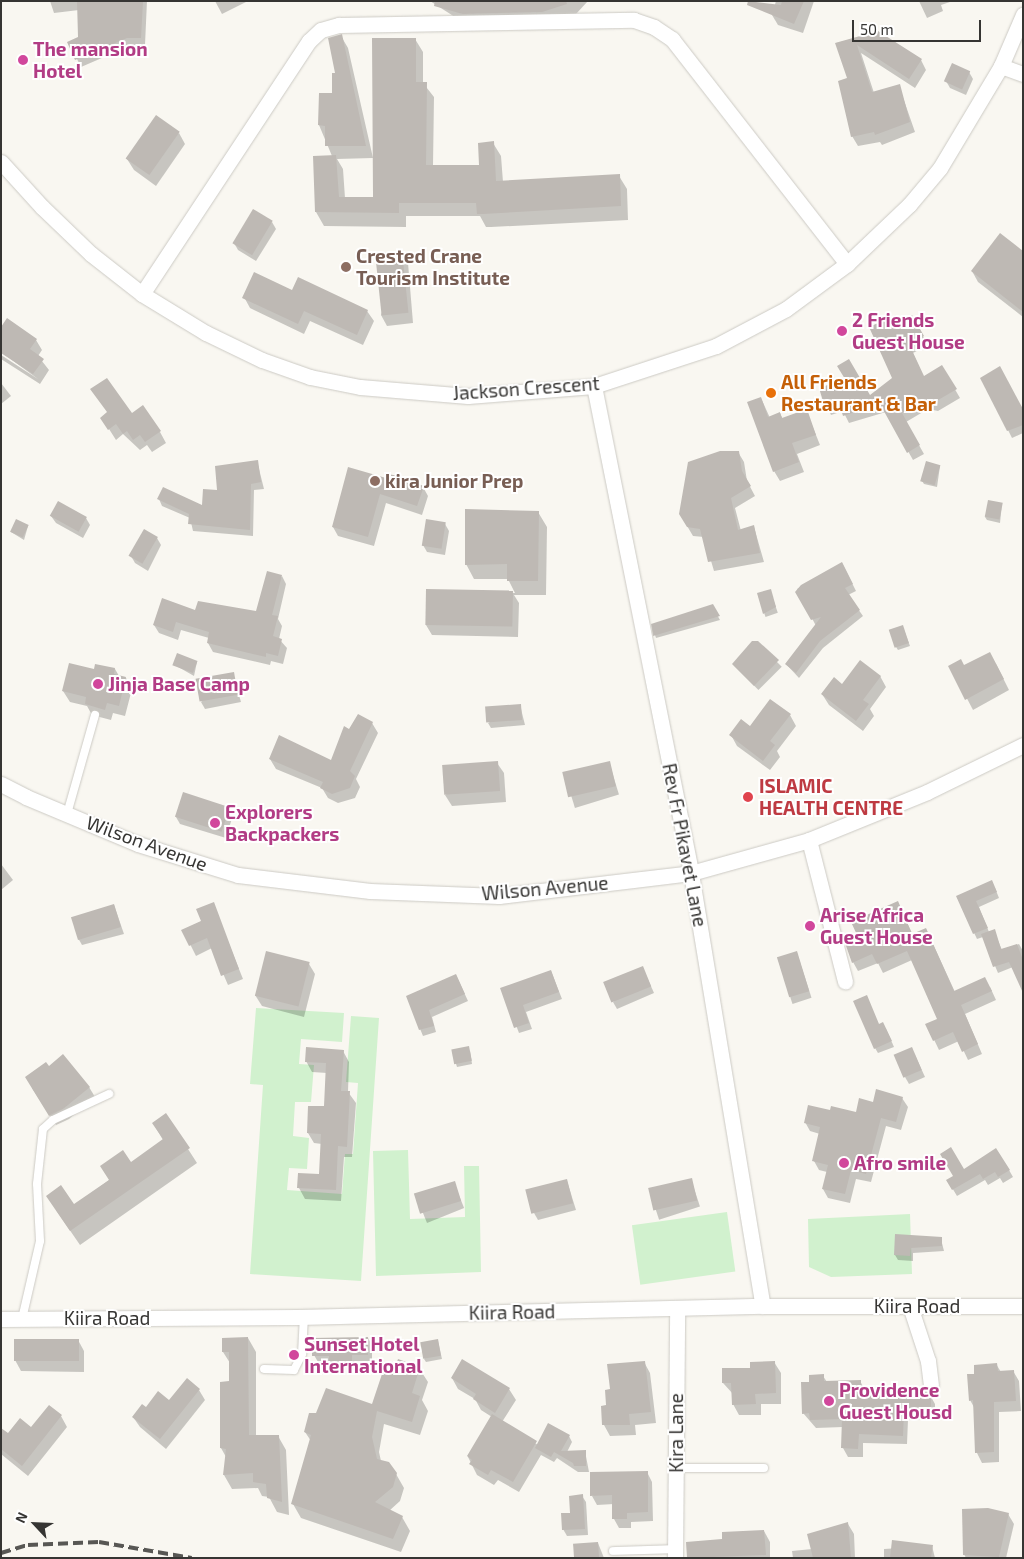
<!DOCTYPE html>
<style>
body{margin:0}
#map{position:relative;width:1024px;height:1559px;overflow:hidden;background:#f9f7f1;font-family:"Exo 2",sans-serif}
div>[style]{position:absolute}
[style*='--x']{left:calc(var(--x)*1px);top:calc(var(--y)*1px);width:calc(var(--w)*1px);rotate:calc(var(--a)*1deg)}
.green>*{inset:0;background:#d1f1ce;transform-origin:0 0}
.shadow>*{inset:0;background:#0003;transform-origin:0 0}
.building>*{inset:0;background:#beb9b4;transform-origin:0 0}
.roads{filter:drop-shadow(0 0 1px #cccac4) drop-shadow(0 0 1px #cccac4)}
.service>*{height:8px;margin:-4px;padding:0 4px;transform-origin:4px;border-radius:4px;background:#fff}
.minor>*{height:15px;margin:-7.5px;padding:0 7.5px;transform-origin:7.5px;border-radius:7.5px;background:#fff}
.rail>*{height:4px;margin-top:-2px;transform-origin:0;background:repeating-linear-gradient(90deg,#585754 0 10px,transparent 0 15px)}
.dots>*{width:14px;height:14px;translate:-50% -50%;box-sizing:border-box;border:2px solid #fff;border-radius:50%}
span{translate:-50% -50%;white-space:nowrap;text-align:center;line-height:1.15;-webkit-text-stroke:4px #fff;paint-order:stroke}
.hotel-label{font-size:19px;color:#b23c85;font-weight:700}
.left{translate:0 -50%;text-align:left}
.education-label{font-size:19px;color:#785e54;font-weight:700}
.food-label{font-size:19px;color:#c56008;font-weight:700}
.street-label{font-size:19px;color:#363533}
.health-label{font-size:19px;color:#be3a42;font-weight:700}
.frame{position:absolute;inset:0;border:2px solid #363533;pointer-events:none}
.north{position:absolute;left:10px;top:1499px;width:50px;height:50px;-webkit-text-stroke:4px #fff;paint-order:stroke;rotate:295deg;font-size:14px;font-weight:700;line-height:20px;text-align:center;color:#363533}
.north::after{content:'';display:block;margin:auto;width:18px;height:22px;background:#363533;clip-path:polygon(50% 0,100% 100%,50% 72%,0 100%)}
.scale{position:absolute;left:852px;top:20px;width:129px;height:22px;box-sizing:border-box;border:2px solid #363533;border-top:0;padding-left:6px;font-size:15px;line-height:18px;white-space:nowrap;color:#363533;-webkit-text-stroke:4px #fff;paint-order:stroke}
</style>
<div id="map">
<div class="green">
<i style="clip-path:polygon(256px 1008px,344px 1013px,342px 1042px,301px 1039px,299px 1064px,314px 1065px,311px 1102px,295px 1102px,293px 1136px,309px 1138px,307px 1169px,289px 1168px,287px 1190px,342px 1194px,345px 1154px,353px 1154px,358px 1083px,346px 1082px,351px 1016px,379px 1018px,361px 1281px,250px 1274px,263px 1085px,250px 1084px)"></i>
<i style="clip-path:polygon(408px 1150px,410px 1219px,465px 1217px,464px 1166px,479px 1166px,481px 1272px,376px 1276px,373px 1151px)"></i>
<i style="left:727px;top:1212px;width:60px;height:96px;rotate:82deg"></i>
<i style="clip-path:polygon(910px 1214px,912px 1274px,831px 1277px,809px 1267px,808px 1219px)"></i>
</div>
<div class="shadow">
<i style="clip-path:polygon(50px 1px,147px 1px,145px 45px,132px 45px,81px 67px,69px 43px,79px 38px,79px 10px,54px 13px)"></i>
<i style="clip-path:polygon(215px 1px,248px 1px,222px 14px)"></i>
<i style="clip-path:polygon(430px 1px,588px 1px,576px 14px,472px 28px)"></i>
<i style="clip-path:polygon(776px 1px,814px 1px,803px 33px,778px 25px,772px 15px)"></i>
<i style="clip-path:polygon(919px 1px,953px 1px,941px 5px,943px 11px,927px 18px)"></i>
<i style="clip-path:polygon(878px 32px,921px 60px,926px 70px,915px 88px,861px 53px,874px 93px,899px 86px,915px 132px,882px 145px,880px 142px,858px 146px,852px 136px,848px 79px,837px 43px)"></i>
<i style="clip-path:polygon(341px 36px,348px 48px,373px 158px,337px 159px,343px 169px,345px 198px,375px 198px,415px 39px,423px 52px,423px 83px,434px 97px,433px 166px,481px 167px,493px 143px,501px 156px,503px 182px,619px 176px,627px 189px,628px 220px,491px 227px,486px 227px,480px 216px,406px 216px,406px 227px,324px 226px,316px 212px,314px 157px,332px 156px,319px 125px,320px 94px,334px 94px)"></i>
<i style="clip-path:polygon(969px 72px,973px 79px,966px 95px,950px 88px,946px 81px)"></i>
<i style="clip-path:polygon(179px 133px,185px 144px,156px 186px,134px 170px,127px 159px)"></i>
<i style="clip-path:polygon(272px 222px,276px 229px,256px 261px,238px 250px,234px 243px)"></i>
<i style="clip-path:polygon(402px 252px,408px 263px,413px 323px,387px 326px,381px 315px)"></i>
<i style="clip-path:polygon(1023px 253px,1023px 317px,978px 282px,972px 271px)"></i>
<i style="clip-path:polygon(293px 292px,367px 311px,374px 321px,363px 345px,310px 321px,304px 334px,250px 308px,244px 297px)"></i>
<i style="clip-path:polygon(895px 316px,900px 324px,912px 317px,928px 345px,913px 353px,924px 378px,942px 367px,960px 398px,938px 411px,928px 409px,906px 422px,924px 454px,913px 460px,886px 412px,849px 423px,843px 411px,831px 415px,820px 388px,870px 397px,893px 379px)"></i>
<i style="clip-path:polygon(36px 340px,42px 350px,38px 356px,49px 370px,40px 384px,1px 359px,1px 355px,38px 379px,1px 352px)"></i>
<i style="clip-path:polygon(982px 378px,1023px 413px,1023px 433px,1012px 438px)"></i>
<i style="clip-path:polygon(1px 383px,11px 396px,1px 404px)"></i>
<i style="clip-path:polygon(761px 398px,770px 418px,780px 414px,783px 419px,806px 410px,820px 445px,797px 454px,804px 472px,780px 481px,774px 471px)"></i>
<i style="clip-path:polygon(132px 414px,160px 432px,166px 443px,152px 452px,147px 445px,140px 450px,123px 434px,116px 440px,102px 418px)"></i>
<i style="clip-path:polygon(738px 452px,744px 462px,747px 481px,755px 496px,735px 508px,741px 531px,754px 527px,764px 562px,714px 571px,704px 537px,693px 536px,680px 514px)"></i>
<i style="clip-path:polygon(257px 461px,264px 489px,254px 490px,253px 536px,193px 531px,190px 518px,162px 506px,159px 499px,203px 507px)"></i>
<i style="clip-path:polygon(940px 466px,937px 487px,924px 484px,922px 481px)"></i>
<i style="clip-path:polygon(405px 478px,423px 487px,428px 496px,422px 515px,386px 503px,374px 546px,338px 536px,333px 527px,387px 479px)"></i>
<i style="clip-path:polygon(1002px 504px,1000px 523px,987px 520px,985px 517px)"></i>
<i style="clip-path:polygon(538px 512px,547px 527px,546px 595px,514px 595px,519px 603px,518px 637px,432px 635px,426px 625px,427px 590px,515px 593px,508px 579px,474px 579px,466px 564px)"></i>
<i style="clip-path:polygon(51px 516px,86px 518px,90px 525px,83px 538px,56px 523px)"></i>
<i style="clip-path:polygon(445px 524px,449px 531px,445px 555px,427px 552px,423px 545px)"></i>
<i style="clip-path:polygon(28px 526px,24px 540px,11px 532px)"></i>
<i style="clip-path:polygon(144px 531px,157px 538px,161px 545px,148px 571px,135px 563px,131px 556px)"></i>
<i style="clip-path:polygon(842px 563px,856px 591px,848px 595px,863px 616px,823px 648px,799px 678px,786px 664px,816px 626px,797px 589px)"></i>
<i style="clip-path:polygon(282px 576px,286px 584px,278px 619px,282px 626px,279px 639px,287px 648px,283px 664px,271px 661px,270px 665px,213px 652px,208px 643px,209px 638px,181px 630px,178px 640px,159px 633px,154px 625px,196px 611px,257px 613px)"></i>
<i style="left:770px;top:590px;width:24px;height:13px;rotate:71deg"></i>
<i style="clip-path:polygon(712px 606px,720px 620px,656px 638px,655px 635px)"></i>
<i style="clip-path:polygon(904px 630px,910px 646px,898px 650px,896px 647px)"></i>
<i style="left:757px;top:642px;width:35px;height:33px;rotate:45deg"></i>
<i style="clip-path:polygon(197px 662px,194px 676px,173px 664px)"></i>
<i style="clip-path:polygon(996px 664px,1009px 690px,973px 710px,950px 666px)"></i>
<i style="clip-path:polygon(115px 669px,119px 676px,126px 678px,132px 689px,125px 716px,113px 713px,111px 720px,92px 715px,87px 706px,70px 702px,63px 691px,94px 670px)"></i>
<i style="clip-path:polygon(233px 674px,241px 702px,205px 709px,201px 702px)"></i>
<i style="clip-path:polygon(880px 676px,886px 687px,870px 709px,874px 716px,863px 731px,829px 705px,822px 694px)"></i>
<i style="clip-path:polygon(520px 705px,525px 725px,491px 728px,488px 723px)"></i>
<i style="clip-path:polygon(790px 715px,796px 726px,777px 751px,780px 757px,770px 770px,737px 746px,731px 735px)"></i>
<i style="clip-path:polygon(372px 723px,378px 733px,356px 779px,360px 787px,355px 798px,338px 803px,328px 798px,322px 788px,276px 769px,270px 759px,332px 762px,350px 730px)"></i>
<i style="left:609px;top:762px;width:34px;height:46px;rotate:73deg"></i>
<i style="clip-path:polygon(497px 763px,504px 773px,506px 802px,452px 806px,445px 795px)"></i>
<i style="clip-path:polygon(229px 808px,233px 815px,226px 838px,180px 824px,176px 817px)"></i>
<i style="clip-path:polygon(1px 864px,13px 880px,1px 890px)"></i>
<i style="clip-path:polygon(995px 888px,999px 898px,979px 907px,989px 932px,994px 931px,1002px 950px,1019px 944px,1023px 951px,1023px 989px,1013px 967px,998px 973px,983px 937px,977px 939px,957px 897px)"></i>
<i style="clip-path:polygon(897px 902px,913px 935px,926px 929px,955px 992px,990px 987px,996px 1000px,965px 1014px,982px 1054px,968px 1060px,959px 1041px,939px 1050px,927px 1025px,939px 1019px,912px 960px,883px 973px,878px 963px,858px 971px,853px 962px,859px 938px)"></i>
<i style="clip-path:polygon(213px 904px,243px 979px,228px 985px,212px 948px,196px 956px,183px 930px,202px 921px)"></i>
<i style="clip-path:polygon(114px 905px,124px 934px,82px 945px,78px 938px)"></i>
<i style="left:797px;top:953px;width:47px;height:20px;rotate:72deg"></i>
<i style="clip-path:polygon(309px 964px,315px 974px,304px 1017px,262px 1006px,255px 995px)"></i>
<i style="clip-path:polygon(551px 971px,562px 999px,526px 1012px,532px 1029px,519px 1033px,502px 989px)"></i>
<i style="clip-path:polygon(456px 975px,468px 1001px,432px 1017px,436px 1032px,423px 1036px,407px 997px)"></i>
<i style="clip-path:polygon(646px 975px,654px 993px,617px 1009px,613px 1002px)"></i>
<i style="clip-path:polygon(879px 1025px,886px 1029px,894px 1047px,878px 1053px,875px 1048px)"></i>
<i style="clip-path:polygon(343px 1051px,349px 1062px,348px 1092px,356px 1103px,352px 1157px,344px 1157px,341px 1201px,305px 1199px,299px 1188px,320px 1175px,322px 1144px,314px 1143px,308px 1133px,325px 1108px,327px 1073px,312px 1072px,306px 1061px)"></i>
<i style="clip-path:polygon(452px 1051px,470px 1051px,472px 1064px,457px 1067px)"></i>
<i style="clip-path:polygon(915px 1055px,925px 1077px,909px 1084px,905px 1077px)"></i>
<i style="clip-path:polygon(49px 1068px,89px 1087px,95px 1097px,69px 1119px,56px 1125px,32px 1088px)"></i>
<i style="clip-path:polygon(902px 1098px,908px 1107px,901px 1130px,886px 1126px,871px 1182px,856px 1179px,850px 1203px,828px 1198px,823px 1189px,827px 1172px,819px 1170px,814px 1161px,820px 1134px,810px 1131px,805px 1122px,831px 1111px,857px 1114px,874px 1103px)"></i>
<i style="clip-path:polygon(153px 1123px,188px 1149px,197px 1163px,80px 1245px,56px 1210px,74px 1206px,163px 1140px)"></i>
<i style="clip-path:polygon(1009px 1170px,1013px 1177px,1003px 1183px,1000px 1178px,988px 1185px,985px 1180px,957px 1196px,948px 1181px,964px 1171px)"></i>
<i style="left:691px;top:1179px;width:29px;height:43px;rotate:72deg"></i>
<i style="clip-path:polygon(567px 1181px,576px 1210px,538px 1220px,534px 1213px)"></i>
<i style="left:454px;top:1183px;width:27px;height:40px;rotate:68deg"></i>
<i style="clip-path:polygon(896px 1236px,941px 1239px,944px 1251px,913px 1253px,913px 1261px,898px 1260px,895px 1255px)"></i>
<i style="clip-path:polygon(248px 1338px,256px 1352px,256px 1436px,278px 1436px,286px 1450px,289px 1515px,277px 1512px,269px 1497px,262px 1496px,258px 1488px,232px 1489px,224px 1475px,226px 1457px,221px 1448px,230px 1382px,230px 1363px,223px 1352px)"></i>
<i style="clip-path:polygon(368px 1338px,372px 1345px,372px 1361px,355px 1361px,355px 1367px,334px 1368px,331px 1362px,318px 1362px,314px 1355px)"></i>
<i style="clip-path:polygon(78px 1340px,84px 1351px,84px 1372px,21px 1371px,15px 1360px)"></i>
<i style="clip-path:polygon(438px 1341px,442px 1359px,426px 1362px,424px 1359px)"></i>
<i style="clip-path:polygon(463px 1361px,509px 1389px,516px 1400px,502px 1422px,538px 1445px,569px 1436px,572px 1442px,567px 1452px,585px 1451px,589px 1472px,578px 1472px,557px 1458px,554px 1462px,541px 1455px,519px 1492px,498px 1480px,494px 1485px,477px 1475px,468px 1457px,492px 1417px,481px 1410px,475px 1399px,458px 1389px,452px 1378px)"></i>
<i style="clip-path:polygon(644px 1362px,650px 1373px,656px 1423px,635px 1425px,636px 1435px,610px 1436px,604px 1425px,602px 1407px,608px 1406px,611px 1390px)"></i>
<i style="clip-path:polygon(774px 1362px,781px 1373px,781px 1404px,761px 1404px,761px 1415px,739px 1415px,733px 1404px,733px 1394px,723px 1383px,751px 1369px)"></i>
<i style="clip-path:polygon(996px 1364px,1001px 1372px,1013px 1371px,1019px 1381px,1021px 1411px,999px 1412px,999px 1462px,982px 1463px,977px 1453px,975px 1409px,970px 1400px,975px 1375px)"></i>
<i style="clip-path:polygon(419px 1368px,428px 1382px,422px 1400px,428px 1411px,420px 1435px,384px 1424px,379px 1452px,381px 1461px,396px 1474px,404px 1488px,400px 1501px,389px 1511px,402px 1517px,410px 1531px,401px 1552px,301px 1518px,293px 1504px,311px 1441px,305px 1432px,372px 1405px,393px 1375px)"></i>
<i style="clip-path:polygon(823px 1376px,827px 1382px,860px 1381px,864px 1388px,904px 1389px,906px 1392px,930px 1395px,935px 1404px,935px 1419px,908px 1420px,907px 1444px,863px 1443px,863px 1457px,848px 1457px,843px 1448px,843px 1427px,816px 1428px,803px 1413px,810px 1383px)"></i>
<i style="clip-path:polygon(199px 1390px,205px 1400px,166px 1449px,140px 1427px,133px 1417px,146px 1408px)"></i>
<i style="clip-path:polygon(61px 1416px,67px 1427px,28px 1476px,1px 1454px,1px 1435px,32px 1428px)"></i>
<i style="clip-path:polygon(647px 1472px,652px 1482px,653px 1521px,631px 1522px,631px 1528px,619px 1528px,614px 1519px,614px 1504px,597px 1505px,592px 1496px)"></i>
<i style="clip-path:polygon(582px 1496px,586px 1502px,588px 1535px,567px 1536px,563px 1529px)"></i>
<i style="clip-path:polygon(1008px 1514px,1014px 1524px,1006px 1558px,966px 1558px,964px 1554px)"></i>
<i style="clip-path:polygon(848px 1524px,854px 1534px,855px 1558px,793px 1558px,792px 1551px,812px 1549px)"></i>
<i style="clip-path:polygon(764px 1531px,770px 1542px,770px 1558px,688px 1558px,723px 1540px)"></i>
<i style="clip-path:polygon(598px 1543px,604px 1558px,575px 1558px)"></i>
<i style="clip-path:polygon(932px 1546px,935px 1558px,884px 1558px,884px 1549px)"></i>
</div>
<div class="building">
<i style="clip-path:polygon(77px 1px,143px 1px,141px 38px,127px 38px,75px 60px,67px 42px,78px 37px)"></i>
<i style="clip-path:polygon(435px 1px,566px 1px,567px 4px,542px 12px,463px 14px,434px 6px)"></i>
<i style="clip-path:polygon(748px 1px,781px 5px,782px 1px,804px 1px,794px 24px,747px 5px)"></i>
<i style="clip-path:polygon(878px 31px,922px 59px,909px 79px,857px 45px,872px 92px,900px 84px,910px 122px,875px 135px,874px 132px,851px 137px,838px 81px,847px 78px,835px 43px)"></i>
<i style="clip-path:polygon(342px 34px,366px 146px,325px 146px,325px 126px,318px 125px,319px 93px,332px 93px,332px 73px,335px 73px,328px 38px)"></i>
<i style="clip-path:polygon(372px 38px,416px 38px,416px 82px,427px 82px,426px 165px,479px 165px,478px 143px,494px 141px,496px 181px,620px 174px,621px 206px,483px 214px,477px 214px,476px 203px,399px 203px,399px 213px,315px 212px,313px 156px,336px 155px,339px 197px,373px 197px)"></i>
<i style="left:952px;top:63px;width:20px;height:20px;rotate:24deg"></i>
<i style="left:156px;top:115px;width:29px;height:53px;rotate:35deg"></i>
<i style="left:253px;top:209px;width:23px;height:40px;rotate:31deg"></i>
<i style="clip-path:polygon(1000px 233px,1023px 251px,1023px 312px,971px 271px)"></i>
<i style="left:402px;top:251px;width:62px;height:27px;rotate:84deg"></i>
<i style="clip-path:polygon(254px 272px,292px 290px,298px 277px,368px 310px,357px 335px,304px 311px,298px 324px,242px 298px)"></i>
<i style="clip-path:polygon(896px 315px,899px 323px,912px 315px,924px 336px,909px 344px,924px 376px,942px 365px,957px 389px,933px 403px,923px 401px,902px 413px,920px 445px,907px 453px,880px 404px,843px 416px,839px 403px,825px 408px,819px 388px,845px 379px,837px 366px,849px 359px,870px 395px,892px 378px,869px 327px)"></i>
<i style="clip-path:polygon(7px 318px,37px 339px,30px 349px,44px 359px,33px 374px,1px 353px,1px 327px)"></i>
<i style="clip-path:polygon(1000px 366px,1023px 409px,1023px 425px,1007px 431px,980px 378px)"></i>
<i style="clip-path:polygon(107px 378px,132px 413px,143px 405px,161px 431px,145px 442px,140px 435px,133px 440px,127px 431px,123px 434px,116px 424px,108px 430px,100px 418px,107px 412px,90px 389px)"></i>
<i style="clip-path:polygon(761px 397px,768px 417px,780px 412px,782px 418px,807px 409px,816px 435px,792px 443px,799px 462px,773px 472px,747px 402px)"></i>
<i style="clip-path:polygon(720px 451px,739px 451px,742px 471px,751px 486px,731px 498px,738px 530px,754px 525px,760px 553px,708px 562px,700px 529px,687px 527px,679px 514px,688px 462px)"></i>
<i style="clip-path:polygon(258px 460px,261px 482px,251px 484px,250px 530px,188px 524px,189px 514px,157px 499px,163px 487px,202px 505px,203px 489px,217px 490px,215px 466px)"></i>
<i style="left:926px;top:461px;width:15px;height:21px;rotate:16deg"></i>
<i style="clip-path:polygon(348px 467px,386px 478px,387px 474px,406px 477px,406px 480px,424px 486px,417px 506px,380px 494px,368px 537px,332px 527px)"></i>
<i style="left:988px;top:500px;width:15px;height:17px;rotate:11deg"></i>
<i style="left:58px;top:501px;width:33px;height:17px;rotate:29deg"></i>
<i style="clip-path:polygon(465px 509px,539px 511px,538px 581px,507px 581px,507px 564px,465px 565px)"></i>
<i style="left:16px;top:519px;width:14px;height:14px;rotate:25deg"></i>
<i style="left:426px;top:519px;width:20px;height:27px;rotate:9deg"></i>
<i style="left:144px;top:529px;width:16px;height:31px;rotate:30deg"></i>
<i style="clip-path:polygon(842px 562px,853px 584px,845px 588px,860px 610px,820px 641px,796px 673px,785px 664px,821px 617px,811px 620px,795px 592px,801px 585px)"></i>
<i style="clip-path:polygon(267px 571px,282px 575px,272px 615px,278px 616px,273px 636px,282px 639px,278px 656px,266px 653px,266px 657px,207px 643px,209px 632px,176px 622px,173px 632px,153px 625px,162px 598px,195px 610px,198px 601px,256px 611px)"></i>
<i style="left:426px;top:589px;width:87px;height:36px;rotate:1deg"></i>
<i style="clip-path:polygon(771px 589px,776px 607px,763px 614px,757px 593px)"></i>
<i style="clip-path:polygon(713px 604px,720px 616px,653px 636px,651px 624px)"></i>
<i style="left:903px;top:625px;width:19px;height:15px;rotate:72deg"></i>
<i style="clip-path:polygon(752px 641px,758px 641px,779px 660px,754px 686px,732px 664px)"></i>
<i style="clip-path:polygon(990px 652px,1004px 679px,965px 700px,948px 666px,961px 659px,964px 665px)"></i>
<i style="left:177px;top:653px;width:22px;height:13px;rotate:21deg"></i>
<i style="clip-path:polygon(860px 660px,881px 676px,863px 700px,869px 704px,856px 721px,821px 694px,834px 677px,842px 684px)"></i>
<i style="clip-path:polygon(69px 663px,94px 669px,95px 664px,115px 668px,114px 674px,126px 677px,119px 706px,107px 703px,105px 710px,85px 704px,86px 697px,62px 691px)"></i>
<i style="left:234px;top:672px;width:23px;height:39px;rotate:80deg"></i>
<i style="clip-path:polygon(770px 699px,791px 714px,770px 741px,775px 745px,763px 761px,729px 735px,741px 719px,750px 726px)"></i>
<i style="left:521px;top:704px;width:16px;height:36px;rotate:86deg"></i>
<i style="clip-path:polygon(358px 714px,373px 722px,350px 771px,355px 776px,350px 788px,332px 794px,320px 788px,323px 782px,269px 759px,279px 735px,331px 760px,344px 726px,349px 729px)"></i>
<i style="left:498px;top:761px;width:30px;height:56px;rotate:86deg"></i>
<i style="left:610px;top:761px;width:26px;height:49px;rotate:77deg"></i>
<i style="left:183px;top:792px;width:49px;height:26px;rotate:18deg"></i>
<i style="clip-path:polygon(992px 880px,997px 892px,976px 901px,988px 928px,973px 934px,956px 896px)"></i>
<i style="clip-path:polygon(898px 901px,912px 934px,926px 928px,954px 991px,985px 977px,992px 991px,961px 1005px,978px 1044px,962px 1052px,953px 1032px,933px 1041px,925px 1024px,937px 1019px,907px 951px,877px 964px,872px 954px,852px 963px,845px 943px,858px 937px,851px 922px)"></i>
<i style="clip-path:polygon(214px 902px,239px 969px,221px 976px,207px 938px,189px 946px,181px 930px,201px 921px,196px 909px)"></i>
<i style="left:114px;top:904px;width:24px;height:45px;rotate:73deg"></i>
<i style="clip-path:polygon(995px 929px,1001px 949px,1017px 944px,1023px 960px,1023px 993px,1009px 962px,993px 967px,981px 934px)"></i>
<i style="left:266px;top:951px;width:45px;height:46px;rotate:14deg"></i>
<i style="left:797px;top:951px;width:42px;height:21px;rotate:73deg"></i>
<i style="left:643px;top:966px;width:22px;height:43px;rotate:68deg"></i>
<i style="clip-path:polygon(551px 970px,559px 992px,523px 1005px,529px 1023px,514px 1028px,500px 988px)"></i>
<i style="clip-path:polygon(456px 974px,465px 994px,429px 1010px,434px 1026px,419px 1030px,406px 996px)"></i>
<i style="clip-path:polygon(867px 995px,879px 1024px,883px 1022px,892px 1041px,874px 1049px,853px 1001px)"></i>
<i style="left:469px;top:1046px;width:15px;height:18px;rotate:79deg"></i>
<i style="clip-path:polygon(306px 1047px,344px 1050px,341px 1091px,350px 1091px,347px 1147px,338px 1146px,336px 1190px,297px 1188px,298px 1173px,319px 1174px,321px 1134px,307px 1133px,308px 1106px,324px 1106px,326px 1063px,305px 1062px)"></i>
<i style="left:912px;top:1047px;width:25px;height:20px;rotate:67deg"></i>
<i style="clip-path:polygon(63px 1054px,90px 1087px,63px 1109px,49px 1116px,25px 1077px,46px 1062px,49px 1066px)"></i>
<i style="clip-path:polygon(876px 1089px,903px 1097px,896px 1122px,881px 1118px,866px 1174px,851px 1170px,845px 1194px,822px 1189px,828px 1165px,812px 1161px,820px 1127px,804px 1123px,808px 1105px,830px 1110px,831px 1106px,856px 1112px,859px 1098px,873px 1102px)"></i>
<i style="clip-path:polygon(166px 1113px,190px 1148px,70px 1231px,46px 1196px,61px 1185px,74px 1204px,109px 1180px,100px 1166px,123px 1150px,131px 1162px,163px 1139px,152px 1123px)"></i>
<i style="clip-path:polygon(951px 1147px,964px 1169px,996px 1148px,1010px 1170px,998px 1177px,995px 1172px,983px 1179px,980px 1174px,952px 1190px,946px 1180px,953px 1176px,940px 1154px)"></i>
<i style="left:692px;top:1178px;width:23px;height:45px;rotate:77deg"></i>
<i style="left:567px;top:1179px;width:25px;height:43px;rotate:76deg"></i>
<i style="left:455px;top:1181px;width:21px;height:43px;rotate:73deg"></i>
<i style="clip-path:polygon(895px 1234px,942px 1237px,942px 1246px,911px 1248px,910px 1256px,894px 1255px)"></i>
<i style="clip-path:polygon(248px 1337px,249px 1435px,279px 1435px,282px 1502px,267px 1498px,266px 1484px,253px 1482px,253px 1473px,223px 1475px,226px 1449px,220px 1448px,220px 1382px,229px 1381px,229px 1352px,222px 1352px,222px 1338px)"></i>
<i style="clip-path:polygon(368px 1337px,368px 1355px,352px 1355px,352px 1361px,329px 1361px,329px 1356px,312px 1356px,312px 1338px)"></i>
<i style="left:14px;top:1339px;width:65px;height:22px"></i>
<i style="left:438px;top:1339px;width:17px;height:18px;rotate:80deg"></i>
<i style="clip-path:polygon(398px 1359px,420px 1367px,412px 1393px,420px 1396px,412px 1422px,377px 1411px,372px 1437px,377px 1459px,389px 1462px,397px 1473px,393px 1487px,375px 1502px,403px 1516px,393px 1539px,291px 1504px,311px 1435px,304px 1432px,309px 1413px,316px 1413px,326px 1388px,372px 1404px,383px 1371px,393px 1374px)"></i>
<i style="clip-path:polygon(462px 1359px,510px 1388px,495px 1413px,473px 1399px,476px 1394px,451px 1378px)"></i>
<i style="clip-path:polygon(645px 1361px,651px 1412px,629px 1414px,630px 1425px,602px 1425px,601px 1406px,606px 1405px,605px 1390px,610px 1389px,607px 1364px)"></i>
<i style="clip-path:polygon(775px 1361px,776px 1393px,755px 1394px,756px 1404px,732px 1405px,731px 1383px,722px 1383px,722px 1368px,750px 1368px,750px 1362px)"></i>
<i style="clip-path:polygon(997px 1363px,998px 1371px,1014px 1370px,1016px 1401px,994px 1402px,994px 1452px,975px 1453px,973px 1400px,969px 1401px,967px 1374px,974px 1374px,974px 1365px)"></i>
<i style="clip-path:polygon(824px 1374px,824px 1381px,861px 1380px,861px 1386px,924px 1391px,931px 1394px,931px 1411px,904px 1411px,903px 1436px,859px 1434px,858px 1449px,841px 1448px,842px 1419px,810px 1420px,809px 1413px,802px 1414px,801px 1382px,809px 1382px,809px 1375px)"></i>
<i style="clip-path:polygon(187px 1378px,200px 1389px,160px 1439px,132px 1417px,142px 1404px,146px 1407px,158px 1391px,169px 1400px)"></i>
<i style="clip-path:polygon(49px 1405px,62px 1415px,22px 1466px,1px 1449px,1px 1428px,8px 1433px,20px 1418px,31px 1427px)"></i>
<i style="clip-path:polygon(492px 1414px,537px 1441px,513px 1482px,491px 1470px,488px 1475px,469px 1464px,472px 1460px,467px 1456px)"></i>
<i style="clip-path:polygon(548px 1423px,570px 1435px,561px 1451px,586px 1450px,586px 1466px,574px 1466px,573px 1463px,554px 1452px,551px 1457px,535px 1448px)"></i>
<i style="clip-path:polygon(648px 1471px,648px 1512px,627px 1513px,627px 1519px,612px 1519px,612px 1495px,590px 1496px,590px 1472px)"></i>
<i style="clip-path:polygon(583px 1494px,585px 1529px,562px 1530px,561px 1513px,570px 1513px,569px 1496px)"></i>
<i style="clip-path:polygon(988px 1508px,1009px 1513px,999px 1557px,963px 1555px,962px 1509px)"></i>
<i style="clip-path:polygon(848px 1522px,851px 1558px,813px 1558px,807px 1534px)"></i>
<i style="clip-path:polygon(764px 1530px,766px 1555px,687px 1558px,686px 1542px,722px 1539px,722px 1532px)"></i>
<i style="clip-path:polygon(892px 1540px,933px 1545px,931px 1558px,890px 1558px)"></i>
<i style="left:598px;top:1542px;width:16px;height:25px;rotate:86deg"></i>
</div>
<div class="roads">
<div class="service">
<i style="--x:67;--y:814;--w:103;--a:-74.2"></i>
<i style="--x:22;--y:1319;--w:80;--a:-77"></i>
<i style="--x:40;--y:1241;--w:57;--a:-93"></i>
<i style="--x:37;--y:1184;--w:55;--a:-83.8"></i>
<i style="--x:43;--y:1129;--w:13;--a:-42"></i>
<i style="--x:53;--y:1120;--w:62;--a:-24.9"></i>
<i style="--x:264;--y:1369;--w:30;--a:2"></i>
<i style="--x:294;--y:1370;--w:18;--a:-63"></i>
<i style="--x:302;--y:1354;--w:37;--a:-87"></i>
<i style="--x:676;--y:1468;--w:88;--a:0"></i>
<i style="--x:613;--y:1551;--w:62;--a:-1.8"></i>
</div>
<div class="minor">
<i style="--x:1001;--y:66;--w:23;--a:20"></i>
<i style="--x:1;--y:162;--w:61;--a:47.7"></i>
<i style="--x:42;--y:207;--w:68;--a:43.8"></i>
<i style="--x:91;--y:254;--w:65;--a:38.1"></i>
<i style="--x:142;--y:294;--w:75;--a:31.4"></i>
<i style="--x:206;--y:333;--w:62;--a:25.7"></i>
<i style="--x:262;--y:360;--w:51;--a:19.5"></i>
<i style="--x:310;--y:377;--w:51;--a:11.3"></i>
<i style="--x:360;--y:387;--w:108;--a:4.8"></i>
<i style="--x:468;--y:396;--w:126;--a:-4.5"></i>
<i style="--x:594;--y:386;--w:128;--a:-18.2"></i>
<i style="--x:716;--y:346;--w:79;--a:-27.9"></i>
<i style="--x:786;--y:309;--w:76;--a:-36.4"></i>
<i style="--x:847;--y:264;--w:86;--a:-43.6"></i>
<i style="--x:909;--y:205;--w:48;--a:-50"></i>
<i style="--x:940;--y:168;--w:119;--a:-59.1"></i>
<i style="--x:1001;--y:66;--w:56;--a:-66.7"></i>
<i style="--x:142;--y:294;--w:303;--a:-56.6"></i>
<i style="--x:309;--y:41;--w:16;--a:-43"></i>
<i style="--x:321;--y:30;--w:19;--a:-16"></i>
<i style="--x:339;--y:25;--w:295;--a:-1"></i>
<i style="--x:634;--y:20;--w:21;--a:19"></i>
<i style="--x:654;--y:27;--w:22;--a:34"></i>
<i style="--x:672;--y:39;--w:285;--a:52.1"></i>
<i style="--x:594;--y:386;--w:497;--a:78.7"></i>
<i style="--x:691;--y:873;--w:439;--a:80.6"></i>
<i style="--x:1;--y:784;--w:28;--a:27"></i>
<i style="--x:26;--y:797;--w:121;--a:22.8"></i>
<i style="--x:138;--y:844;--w:105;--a:17.2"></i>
<i style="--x:238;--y:875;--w:133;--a:6.9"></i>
<i style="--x:370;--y:891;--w:129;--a:2.2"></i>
<i style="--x:499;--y:896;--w:193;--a:-6.8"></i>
<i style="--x:691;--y:873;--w:123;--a:-15.6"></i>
<i style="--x:809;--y:840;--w:127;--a:-22.1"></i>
<i style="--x:927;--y:792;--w:107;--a:-26.1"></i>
<i style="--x:809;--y:840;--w:146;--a:75.7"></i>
<i style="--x:910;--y:1306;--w:58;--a:71.9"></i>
<i style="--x:928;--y:1361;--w:24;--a:83"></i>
<i style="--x:1;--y:1319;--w:297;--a:-0.4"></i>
<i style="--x:298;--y:1317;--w:465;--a:-1.4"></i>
<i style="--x:763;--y:1306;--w:260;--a:0"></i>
<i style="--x:675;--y:1558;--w:250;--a:-89.5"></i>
</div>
</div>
<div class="rail">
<i style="--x:1;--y:1553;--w:28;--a:-17"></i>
<i style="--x:28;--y:1545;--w:71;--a:-2.4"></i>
<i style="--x:99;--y:1542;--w:94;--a:9.8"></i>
</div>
<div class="dots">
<i style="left:23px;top:60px;background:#d1479c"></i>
<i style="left:346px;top:267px;background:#8d6e63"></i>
<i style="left:842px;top:331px;background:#d1479c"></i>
<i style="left:771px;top:393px;background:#e8710a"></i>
<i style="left:375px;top:481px;background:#8d6e63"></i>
<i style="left:98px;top:684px;background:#d1479c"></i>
<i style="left:748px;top:797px;background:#e0444e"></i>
<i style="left:215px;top:823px;background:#d1479c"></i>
<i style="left:810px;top:926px;background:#d1479c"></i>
<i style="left:844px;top:1163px;background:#d1479c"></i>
<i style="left:294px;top:1355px;background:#d1479c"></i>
<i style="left:829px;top:1401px;background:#d1479c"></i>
</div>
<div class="hotel-label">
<span class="left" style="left:33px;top:60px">The mansion<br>Hotel</span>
<span class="left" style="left:852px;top:331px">2 Friends<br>Guest House</span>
<span class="left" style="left:108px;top:684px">Jinja Base Camp</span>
<span class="left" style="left:225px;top:823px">Explorers<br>Backpackers</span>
<span class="left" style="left:820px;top:926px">Arise Africa<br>Guest House</span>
<span class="left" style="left:854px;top:1163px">Afro smile</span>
<span class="left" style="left:304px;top:1355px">Sunset Hotel<br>International</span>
<span class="left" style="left:839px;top:1401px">Providence<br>Guest Housd</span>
</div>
<div class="education-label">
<span class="left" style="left:356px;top:267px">Crested Crane<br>Tourism Institute</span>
<span class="left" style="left:385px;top:481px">kira Junior Prep</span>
</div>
<div class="food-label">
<span class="left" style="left:781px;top:393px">All Friends<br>Restaurant &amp; Bar</span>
</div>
<div class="street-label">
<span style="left:526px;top:388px;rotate:-4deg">Jackson Crescent</span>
<span style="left:147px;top:843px;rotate:20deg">Wilson Avenue</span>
<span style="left:685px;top:845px;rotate:79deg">Rev Fr Pikavet Lane</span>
<span style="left:545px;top:888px;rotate:-5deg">Wilson Avenue</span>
<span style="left:917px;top:1306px">Kiira Road</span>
<span style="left:512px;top:1312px;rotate:-1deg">Kiira Road</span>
<span style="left:107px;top:1318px">Kiira Road</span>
<span style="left:676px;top:1433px;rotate:-90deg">Kira Lane</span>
</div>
<div class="health-label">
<span class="left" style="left:759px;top:797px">ISLAMIC<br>HEALTH CENTRE</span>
</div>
<div class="frame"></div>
<div class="north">N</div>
<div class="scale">50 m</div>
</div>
